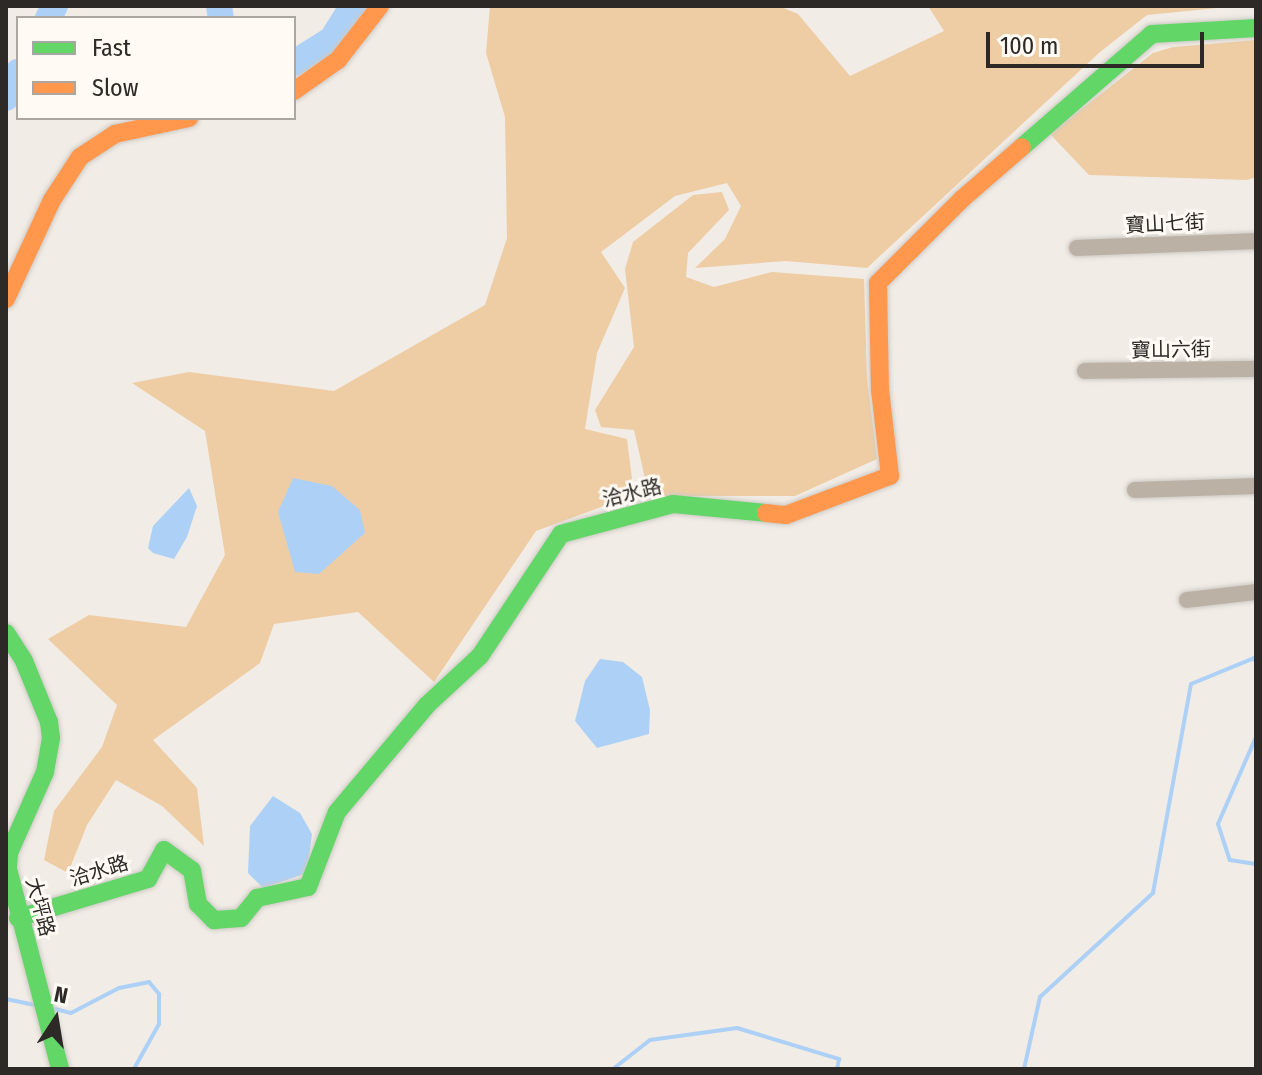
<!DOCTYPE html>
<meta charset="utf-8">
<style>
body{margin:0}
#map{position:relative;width:1262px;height:1075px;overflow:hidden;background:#f1ece6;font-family:"Fira Sans Condensed","Noto Sans TC",sans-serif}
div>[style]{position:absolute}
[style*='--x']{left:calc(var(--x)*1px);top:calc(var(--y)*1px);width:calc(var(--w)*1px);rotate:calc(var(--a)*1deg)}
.green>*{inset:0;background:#eecda4}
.water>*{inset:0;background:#add1f6}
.stream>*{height:4px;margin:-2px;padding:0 2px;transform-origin:2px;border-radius:2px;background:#add1f6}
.river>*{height:26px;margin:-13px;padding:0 13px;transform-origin:13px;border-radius:13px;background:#add1f6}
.roads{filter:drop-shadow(0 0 2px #cdc9c4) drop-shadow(0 0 2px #cdc9c4)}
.street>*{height:16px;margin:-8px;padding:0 8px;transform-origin:8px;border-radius:8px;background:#bcb1a5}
.fast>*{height:18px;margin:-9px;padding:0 9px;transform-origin:9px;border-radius:9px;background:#63d668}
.slow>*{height:18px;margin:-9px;padding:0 9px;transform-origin:9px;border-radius:9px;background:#ff974d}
span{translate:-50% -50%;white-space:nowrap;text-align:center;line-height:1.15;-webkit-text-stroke:6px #fffaf4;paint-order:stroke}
.street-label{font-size:20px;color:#2c2926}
.frame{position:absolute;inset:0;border:8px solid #2c2926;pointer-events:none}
.legend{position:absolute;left:16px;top:16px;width:280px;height:104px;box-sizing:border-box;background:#fffaf4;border:2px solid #aba6a2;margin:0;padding:10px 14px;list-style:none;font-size:24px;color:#2c2926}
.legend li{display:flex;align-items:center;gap:16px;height:40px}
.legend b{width:40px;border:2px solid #aba6a2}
.north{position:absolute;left:16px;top:979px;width:80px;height:80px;-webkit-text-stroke:6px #fffaf4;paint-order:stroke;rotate:12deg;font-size:22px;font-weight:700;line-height:32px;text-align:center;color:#2c2926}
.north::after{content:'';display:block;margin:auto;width:28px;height:36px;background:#2c2926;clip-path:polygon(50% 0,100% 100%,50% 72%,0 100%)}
.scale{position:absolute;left:986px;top:32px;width:218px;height:36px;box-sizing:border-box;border:4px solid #2c2926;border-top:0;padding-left:10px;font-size:24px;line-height:28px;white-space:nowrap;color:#2c2926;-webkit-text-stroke:6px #fffaf4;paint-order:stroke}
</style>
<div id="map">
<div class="green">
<i style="clip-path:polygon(490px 6px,779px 6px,798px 14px,850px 76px,944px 31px,928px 6px,1238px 6px,1147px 15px,1100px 52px,867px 268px,786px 261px,695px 268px,725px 239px,741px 206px,727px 183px,675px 196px,601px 252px,625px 288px,597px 353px,585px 429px,627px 439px,634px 495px,536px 531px,434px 682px,358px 612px,274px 624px,260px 663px,153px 740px,197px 788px,204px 846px,162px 806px,116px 780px,87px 825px,68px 873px,44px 860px,54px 811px,102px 747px,117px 705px,48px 639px,89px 615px,186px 627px,225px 555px,205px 431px,132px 383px,189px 372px,334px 391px,485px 305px,507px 238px,505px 117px,486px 53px)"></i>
<i style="clip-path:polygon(1256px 40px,1256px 177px,1247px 180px,1089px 175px,1050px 134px,1153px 53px,1173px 47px)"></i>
<i style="clip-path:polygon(722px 192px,729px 210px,688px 253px,686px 277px,714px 287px,772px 272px,864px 279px,867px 379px,877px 459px,795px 496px,649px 496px,634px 430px,601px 427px,595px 410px,634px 347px,625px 269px,633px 242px,693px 195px)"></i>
</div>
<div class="water">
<i style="clip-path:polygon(293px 478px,332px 486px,360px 510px,365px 533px,319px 574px,295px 572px,278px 512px)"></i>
<i style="clip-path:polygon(189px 488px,197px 506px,187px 537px,174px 559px,153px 553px,148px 548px,153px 526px)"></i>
<i style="clip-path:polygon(600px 659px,623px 662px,642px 677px,650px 710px,649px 734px,597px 748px,575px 721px,585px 681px)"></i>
<i style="clip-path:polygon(273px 796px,300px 813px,312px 834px,307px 873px,263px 888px,248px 873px,250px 826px)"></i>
</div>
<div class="stream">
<i style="--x:1256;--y:737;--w:95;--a:113.6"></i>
<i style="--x:1218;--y:824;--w:38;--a:72"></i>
<i style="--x:1230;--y:860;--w:26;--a:9"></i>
<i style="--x:6;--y:999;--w:34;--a:12"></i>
<i style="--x:55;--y:1009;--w:16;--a:14"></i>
<i style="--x:71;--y:1013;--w:54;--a:-27.5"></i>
<i style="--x:119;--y:988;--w:31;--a:-11"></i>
<i style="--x:149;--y:982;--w:16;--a:50"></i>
<i style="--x:159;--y:994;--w:30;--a:90"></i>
<i style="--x:159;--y:1024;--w:51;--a:119.1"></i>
<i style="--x:613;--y:1069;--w:47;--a:-38.1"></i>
<i style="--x:650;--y:1040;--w:88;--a:-7.9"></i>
<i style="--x:737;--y:1028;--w:107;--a:16.9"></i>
<i style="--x:839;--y:1059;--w:10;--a:101"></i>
<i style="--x:1024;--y:1069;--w:74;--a:-77.5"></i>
<i style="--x:1040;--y:997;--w:154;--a:-42.6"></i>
<i style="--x:1153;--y:893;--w:212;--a:-79.7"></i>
<i style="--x:1191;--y:684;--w:68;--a:-22.4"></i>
<i style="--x:1254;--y:658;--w:4;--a:63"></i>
</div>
<div class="river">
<i style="--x:219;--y:6;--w:12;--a:81"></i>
<i style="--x:48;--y:18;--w:14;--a:-60"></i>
<i style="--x:294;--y:63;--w:45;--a:-32.3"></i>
<i style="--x:332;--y:39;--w:39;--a:-58"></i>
<i style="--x:6;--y:98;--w:29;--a:-65"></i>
</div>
<div class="roads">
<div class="street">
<i style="--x:1077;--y:248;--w:179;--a:-2.2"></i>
<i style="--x:1085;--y:371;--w:171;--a:-0.7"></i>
<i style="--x:1135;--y:490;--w:121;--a:-1.9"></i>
<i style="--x:1187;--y:600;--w:69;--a:-6.6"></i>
</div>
<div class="fast">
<i style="--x:1022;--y:147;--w:172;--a:-41"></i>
<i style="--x:1152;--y:34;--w:104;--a:-3.3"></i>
<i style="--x:6;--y:633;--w:33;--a:57"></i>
<i style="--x:24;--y:661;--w:66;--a:67.7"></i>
<i style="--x:49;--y:722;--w:16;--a:83"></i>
<i style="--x:51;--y:738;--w:35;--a:100"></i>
<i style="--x:45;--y:772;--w:89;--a:114"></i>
<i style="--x:9;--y:853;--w:16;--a:94"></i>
<i style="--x:8;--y:869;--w:207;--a:75.4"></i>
<i style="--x:18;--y:918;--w:136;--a:-16.7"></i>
<i style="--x:148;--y:879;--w:33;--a:-61"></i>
<i style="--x:164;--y:850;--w:34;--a:36"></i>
<i style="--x:192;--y:870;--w:35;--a:80"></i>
<i style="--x:198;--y:904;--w:23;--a:45"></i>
<i style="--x:214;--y:920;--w:27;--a:-4"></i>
<i style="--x:241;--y:918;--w:26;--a:-51"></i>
<i style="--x:257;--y:898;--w:52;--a:-12.2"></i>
<i style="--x:308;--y:887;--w:80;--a:-68.9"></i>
<i style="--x:337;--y:812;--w:140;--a:-49.9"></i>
<i style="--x:427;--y:705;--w:72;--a:-42.8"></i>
<i style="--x:480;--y:656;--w:146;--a:-56.4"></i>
<i style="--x:561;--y:534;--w:116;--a:-15"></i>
<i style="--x:673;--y:504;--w:93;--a:5.5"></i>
</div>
<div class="slow">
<i style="--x:294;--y:91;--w:54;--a:-35.2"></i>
<i style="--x:338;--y:60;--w:68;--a:-52.1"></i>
<i style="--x:6;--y:299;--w:109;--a:-65.1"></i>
<i style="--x:52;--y:200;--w:51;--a:-56.9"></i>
<i style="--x:80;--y:157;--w:42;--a:-33.3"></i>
<i style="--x:115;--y:134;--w:76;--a:-12.2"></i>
<i style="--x:766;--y:513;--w:20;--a:6"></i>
<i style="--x:786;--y:515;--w:111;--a:-20.6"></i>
<i style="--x:890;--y:476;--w:87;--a:-96.6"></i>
<i style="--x:880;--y:390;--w:107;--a:-91.1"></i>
<i style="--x:878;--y:283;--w:119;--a:-45"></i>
<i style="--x:962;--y:199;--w:79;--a:-40.9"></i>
</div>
</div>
<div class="street-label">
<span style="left:1165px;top:224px;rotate:-3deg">寶山七街</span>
<span style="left:1171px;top:350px;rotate:-1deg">寶山六街</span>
<span style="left:632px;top:493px;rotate:-14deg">洽水路</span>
<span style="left:99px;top:871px;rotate:-17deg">洽水路</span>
<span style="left:40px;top:907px;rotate:75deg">大坪路</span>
</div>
<div class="frame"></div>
<ul class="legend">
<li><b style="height:10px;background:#63d668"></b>Fast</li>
<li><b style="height:10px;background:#ff974d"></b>Slow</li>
</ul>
<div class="north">N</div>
<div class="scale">100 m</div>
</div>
